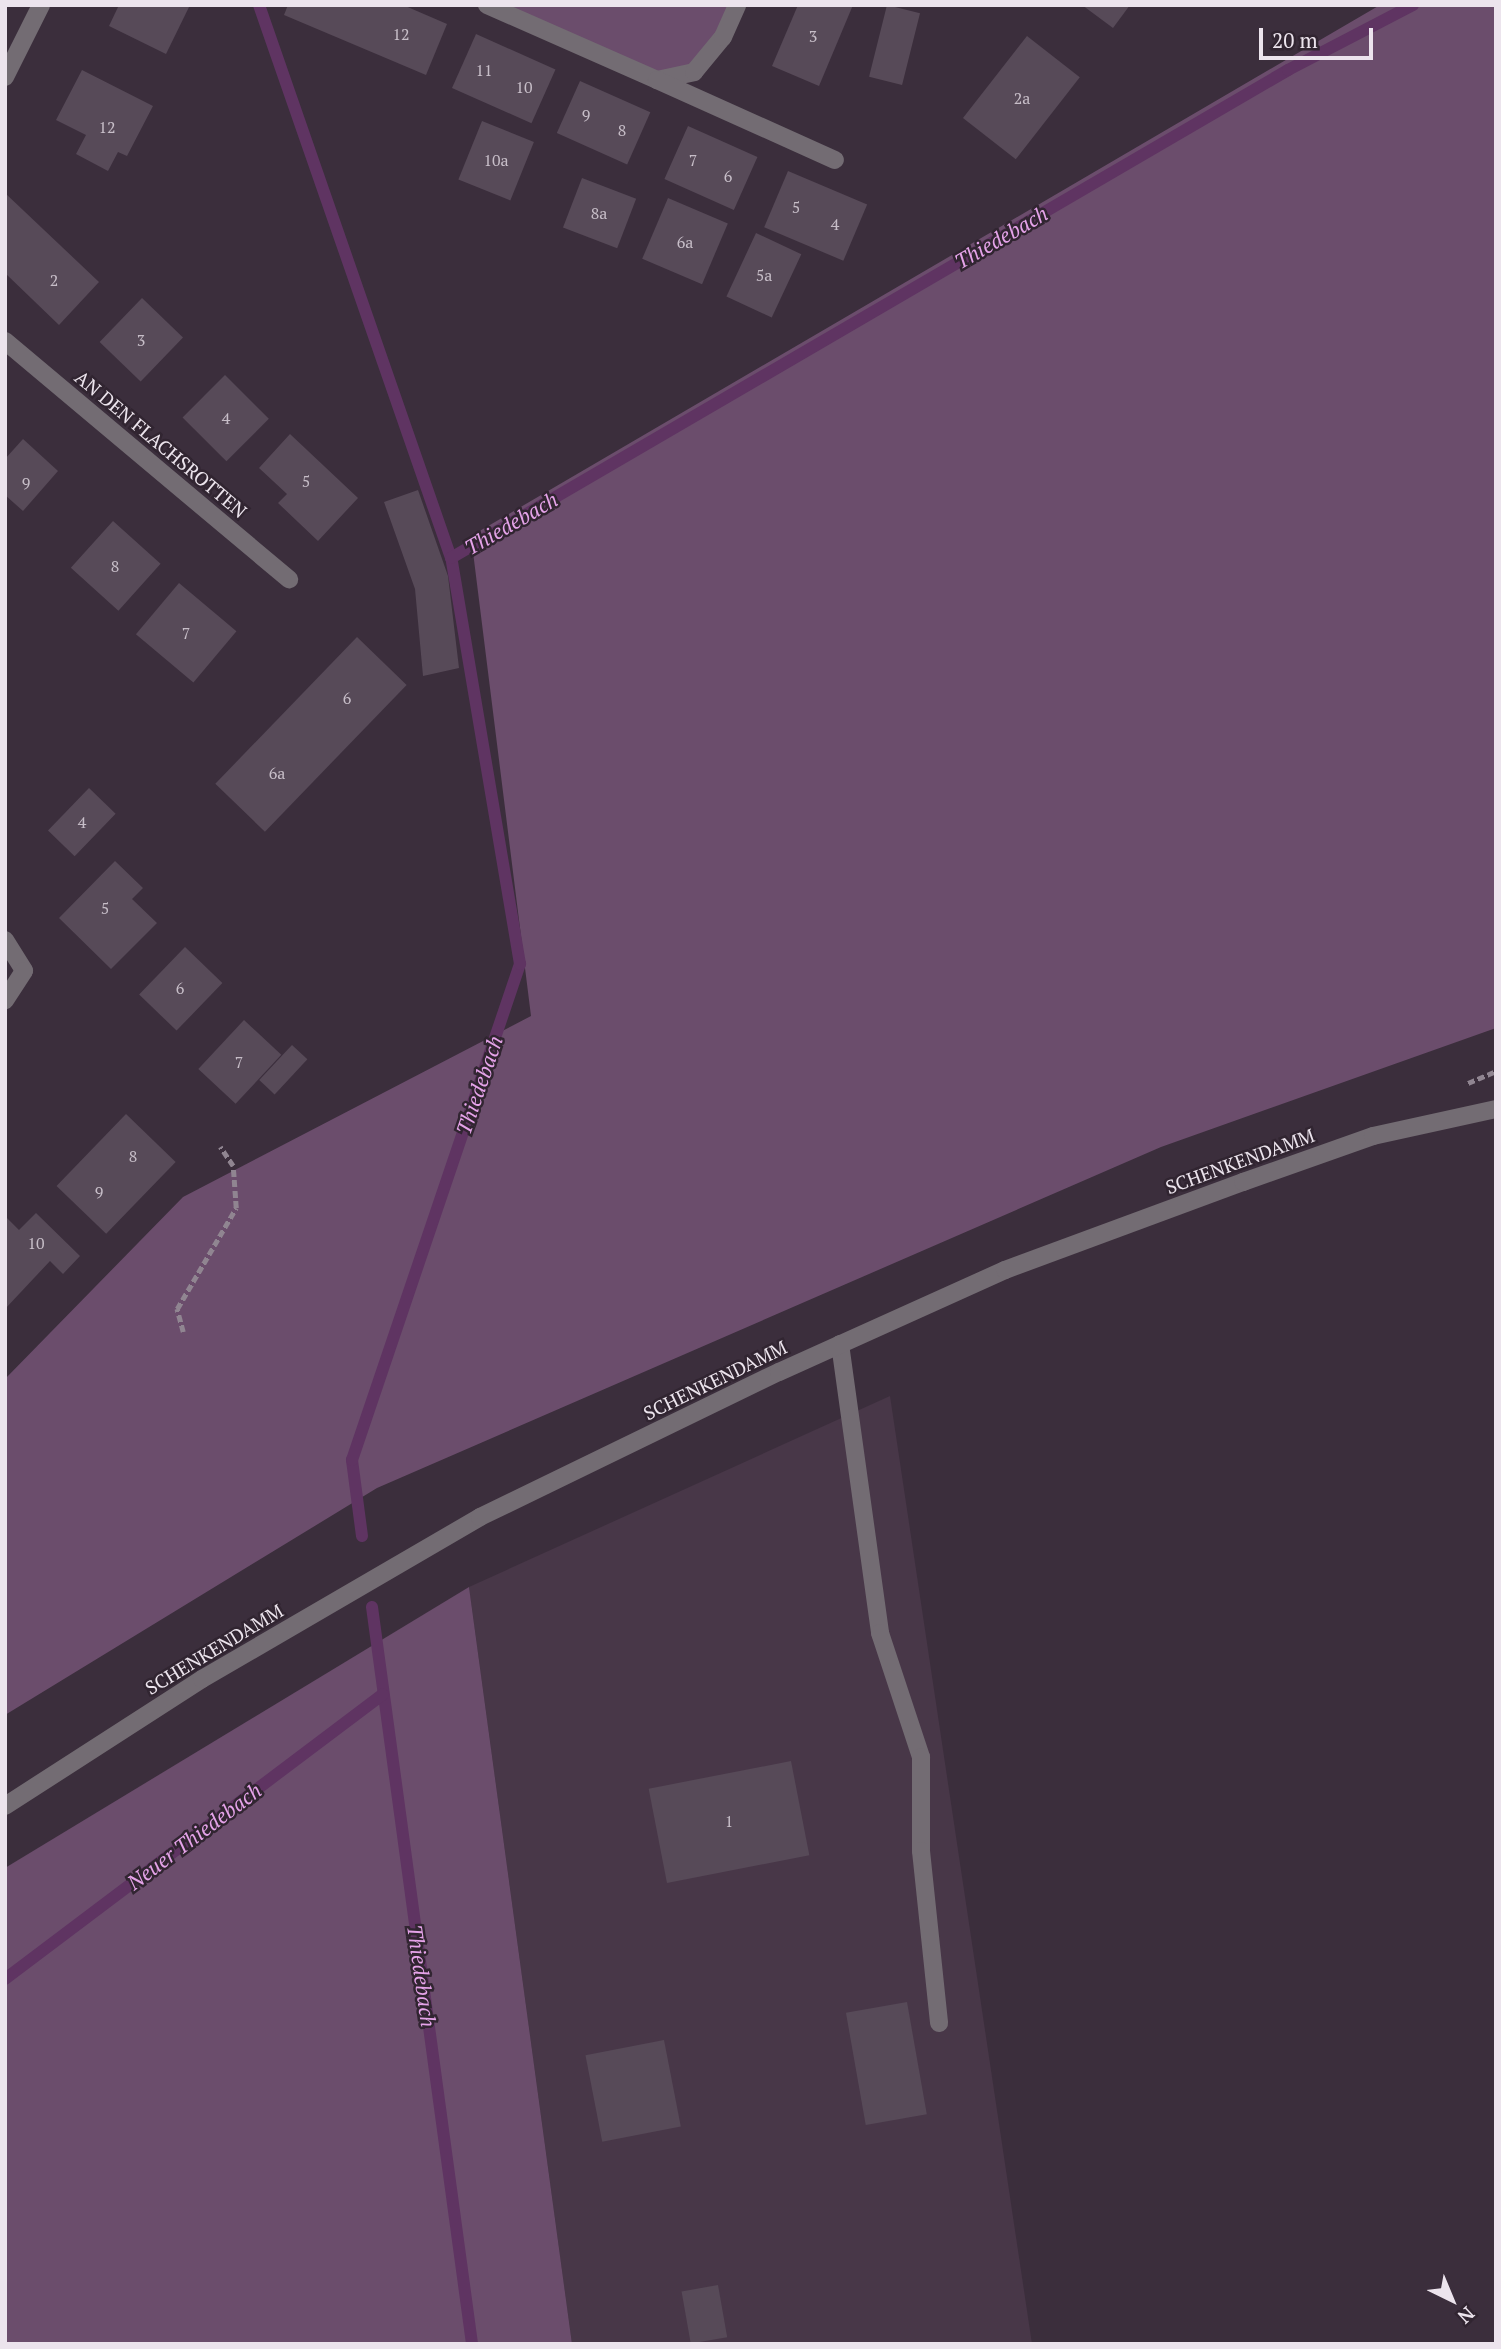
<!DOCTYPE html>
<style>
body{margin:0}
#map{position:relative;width:1501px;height:2349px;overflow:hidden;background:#3b2e3c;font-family:"PT Serif",serif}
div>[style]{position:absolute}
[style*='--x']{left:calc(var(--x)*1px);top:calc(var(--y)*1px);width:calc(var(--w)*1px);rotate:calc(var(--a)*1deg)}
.built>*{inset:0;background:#483748}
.green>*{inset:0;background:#6b4d6c}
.stream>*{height:12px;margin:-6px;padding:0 6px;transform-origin:6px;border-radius:6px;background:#5f3462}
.building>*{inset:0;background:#574a58;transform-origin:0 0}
.path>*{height:4.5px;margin-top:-2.25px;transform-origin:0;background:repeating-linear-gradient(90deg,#908591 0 7px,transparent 0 10.5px)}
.service>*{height:18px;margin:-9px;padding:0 9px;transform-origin:9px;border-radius:9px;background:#736c73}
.minor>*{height:18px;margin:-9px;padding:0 9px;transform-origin:9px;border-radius:9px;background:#736c73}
.tertiary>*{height:18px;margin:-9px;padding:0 9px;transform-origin:9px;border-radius:9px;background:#736c73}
span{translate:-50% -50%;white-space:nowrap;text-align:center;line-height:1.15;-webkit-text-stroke:5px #312531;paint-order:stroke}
.number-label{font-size:16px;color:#c7bec8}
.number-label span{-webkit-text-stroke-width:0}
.street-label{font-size:19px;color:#ece4ed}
.water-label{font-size:21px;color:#e5a3e9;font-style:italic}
.frame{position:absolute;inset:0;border:7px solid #ece4ed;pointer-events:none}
.north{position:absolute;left:1417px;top:2265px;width:70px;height:70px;-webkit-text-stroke:5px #312531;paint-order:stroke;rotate:137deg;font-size:19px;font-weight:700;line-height:28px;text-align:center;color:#ece4ed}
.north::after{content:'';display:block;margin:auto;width:24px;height:32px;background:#ece4ed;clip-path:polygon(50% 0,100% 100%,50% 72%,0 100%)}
.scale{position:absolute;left:1259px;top:28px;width:114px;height:32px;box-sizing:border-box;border:4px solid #ece4ed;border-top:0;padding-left:9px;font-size:21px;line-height:24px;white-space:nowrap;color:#ece4ed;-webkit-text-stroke:5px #312531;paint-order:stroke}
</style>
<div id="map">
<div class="built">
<i style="clip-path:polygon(890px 1396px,1032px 2344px,572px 2344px,469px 1587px)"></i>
</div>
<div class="green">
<i style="clip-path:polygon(487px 5px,737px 5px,694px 72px,657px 80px)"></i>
<i style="clip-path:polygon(1380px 5px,1496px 5px,1496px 1028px,1161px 1147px,377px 1488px,5px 1715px,5px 1379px,183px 1197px,531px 1016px,471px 536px)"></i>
<i style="clip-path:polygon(469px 1587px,572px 2344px,5px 2344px,5px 1868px)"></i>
</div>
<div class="stream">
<i style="--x:259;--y:5;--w:585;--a:70.85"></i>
<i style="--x:362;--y:1536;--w:77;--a:-97.5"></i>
<i style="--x:352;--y:1460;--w:524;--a:-71.29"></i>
<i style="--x:520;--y:964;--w:412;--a:-99.6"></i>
<i style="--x:451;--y:558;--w:969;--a:-30.24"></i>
<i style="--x:1288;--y:70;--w:141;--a:-27.5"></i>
<i style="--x:372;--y:1607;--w:744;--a:82.27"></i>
<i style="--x:5;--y:1979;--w:473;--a:-37"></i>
</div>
<div class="building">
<i style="clip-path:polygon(119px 5px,190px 5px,166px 54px,109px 26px)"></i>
<i style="clip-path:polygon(288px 5px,403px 5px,447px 24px,426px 75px,284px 15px)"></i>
<i style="clip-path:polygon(798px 5px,853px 5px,819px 86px,772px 66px)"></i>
<i style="left:887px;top:5px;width:34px;height:74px;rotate:14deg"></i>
<i style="clip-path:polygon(1082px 5px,1130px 5px,1113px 28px)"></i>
<i style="left:476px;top:34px;width:87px;height:59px;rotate:24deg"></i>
<i style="left:1027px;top:36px;width:67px;height:104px;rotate:38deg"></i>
<i style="clip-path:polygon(82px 70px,153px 106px,127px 156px,118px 152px,108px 171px,76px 154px,86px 135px,56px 120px)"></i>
<i style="left:580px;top:81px;width:77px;height:57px;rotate:24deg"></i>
<i style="left:482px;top:121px;width:56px;height:63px;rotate:22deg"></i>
<i style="left:688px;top:126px;width:76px;height:58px;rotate:24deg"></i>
<i style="left:788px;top:171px;width:86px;height:61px;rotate:23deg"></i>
<i style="left:582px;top:178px;width:58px;height:53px;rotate:21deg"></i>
<i style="clip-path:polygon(5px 193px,99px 282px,59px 325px,5px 273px)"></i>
<i style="left:668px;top:198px;width:65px;height:66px;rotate:23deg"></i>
<i style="left:756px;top:233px;width:50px;height:70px;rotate:25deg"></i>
<i style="left:142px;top:298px;width:57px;height:61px;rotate:44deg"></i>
<i style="left:225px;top:375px;width:62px;height:60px;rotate:45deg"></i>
<i style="clip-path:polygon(290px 434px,358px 498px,318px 541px,278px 503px,287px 494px,259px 468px)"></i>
<i style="clip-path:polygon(23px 439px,58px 471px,23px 511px,5px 495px,5px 459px)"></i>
<i style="clip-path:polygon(418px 490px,448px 576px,459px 668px,423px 676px,415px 589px,384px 502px)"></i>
<i style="left:113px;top:521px;width:64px;height:63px;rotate:42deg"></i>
<i style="left:179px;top:583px;width:75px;height:67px;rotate:40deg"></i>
<i style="left:357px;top:637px;width:69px;height:204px;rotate:44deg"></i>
<i style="left:89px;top:788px;width:37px;height:59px;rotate:44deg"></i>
<i style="clip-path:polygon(115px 861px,143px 888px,132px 899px,157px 923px,111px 969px,59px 918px)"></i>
<i style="left:185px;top:947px;width:52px;height:66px;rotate:44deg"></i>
<i style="left:244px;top:1020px;width:51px;height:67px;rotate:43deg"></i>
<i style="left:292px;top:1045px;width:21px;height:48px;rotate:43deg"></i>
<i style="left:126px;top:1114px;width:69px;height:100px;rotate:44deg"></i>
<i style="clip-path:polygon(36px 1213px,80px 1256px,63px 1274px,50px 1261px,5px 1309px,5px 1216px,19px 1230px)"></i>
<i style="left:791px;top:1761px;width:96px;height:145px;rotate:79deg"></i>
<i style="left:907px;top:2002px;width:114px;height:62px;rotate:80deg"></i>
<i style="left:664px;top:2040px;width:88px;height:80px;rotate:79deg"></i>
<i style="left:718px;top:2285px;width:53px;height:37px;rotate:80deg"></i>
</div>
<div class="path">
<i style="--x:1468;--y:1083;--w:30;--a:-23"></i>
<i style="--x:183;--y:1332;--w:24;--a:-105"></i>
<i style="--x:177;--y:1309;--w:117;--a:-59.7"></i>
<i style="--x:236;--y:1208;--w:42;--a:-94.1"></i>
<i style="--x:233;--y:1166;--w:23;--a:-124"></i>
</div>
<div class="service">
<i style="--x:840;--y:1344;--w:292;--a:82.1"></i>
<i style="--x:880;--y:1633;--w:131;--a:71.7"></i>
<i style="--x:921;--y:1757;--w:94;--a:90"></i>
<i style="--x:921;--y:1851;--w:173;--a:84"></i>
</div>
<div class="minor">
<i style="--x:487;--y:5;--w:186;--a:23.8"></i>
<i style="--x:657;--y:80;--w:38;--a:-12"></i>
<i style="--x:694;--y:72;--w:45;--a:-50.4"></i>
<i style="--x:723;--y:37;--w:35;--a:-66"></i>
<i style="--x:5;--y:77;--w:80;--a:-63.4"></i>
<i style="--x:657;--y:80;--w:195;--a:24.2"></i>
<i style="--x:5;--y:341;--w:371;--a:40"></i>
<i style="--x:5;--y:940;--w:36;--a:58"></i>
<i style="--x:24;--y:971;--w:35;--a:123"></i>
</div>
<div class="tertiary">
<i style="--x:5;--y:1806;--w:234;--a:-32.8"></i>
<i style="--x:202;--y:1679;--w:322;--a:-30.2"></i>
<i style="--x:480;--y:1517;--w:332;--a:-25.9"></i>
<i style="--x:779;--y:1372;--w:248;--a:-24.3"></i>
<i style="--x:1005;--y:1270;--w:254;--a:-20.3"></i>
<i style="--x:1243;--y:1182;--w:138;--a:-19.5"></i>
<i style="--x:1373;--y:1136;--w:126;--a:-12.4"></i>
</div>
<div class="number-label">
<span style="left:401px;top:34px">12</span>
<span style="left:813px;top:36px">3</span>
<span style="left:484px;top:70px">11</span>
<span style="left:524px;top:87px">10</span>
<span style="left:1022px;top:98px">2a</span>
<span style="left:586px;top:115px">9</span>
<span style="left:107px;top:127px">12</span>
<span style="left:622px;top:130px">8</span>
<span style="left:496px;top:160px">10a</span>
<span style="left:693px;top:160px">7</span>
<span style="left:728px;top:176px">6</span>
<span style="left:796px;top:207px">5</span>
<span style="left:599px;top:213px">8a</span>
<span style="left:835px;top:224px">4</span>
<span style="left:685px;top:242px">6a</span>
<span style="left:764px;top:275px">5a</span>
<span style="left:54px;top:280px">2</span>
<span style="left:141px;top:340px">3</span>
<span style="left:226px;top:418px">4</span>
<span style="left:306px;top:481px">5</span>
<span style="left:26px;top:483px">9</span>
<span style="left:115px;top:566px">8</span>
<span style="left:186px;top:633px">7</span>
<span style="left:347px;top:698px">6</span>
<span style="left:277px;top:773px">6a</span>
<span style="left:82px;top:822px">4</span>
<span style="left:105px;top:908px">5</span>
<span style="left:180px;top:988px">6</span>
<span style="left:239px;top:1062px">7</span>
<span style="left:133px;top:1156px">8</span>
<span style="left:99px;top:1192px">9</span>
<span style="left:36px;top:1243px">10</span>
<span style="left:729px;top:1821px">1</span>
</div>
<div class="street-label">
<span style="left:161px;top:444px;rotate:40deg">AN DEN FLACHSROTTEN</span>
<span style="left:1240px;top:1161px;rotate:-20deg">SCHENKENDAMM</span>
<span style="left:715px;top:1380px;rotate:-26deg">SCHENKENDAMM</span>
<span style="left:214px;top:1649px;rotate:-31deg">SCHENKENDAMM</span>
</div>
<div class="water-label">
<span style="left:1001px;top:237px;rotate:-30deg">Thiedebach</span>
<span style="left:511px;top:523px;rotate:-30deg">Thiedebach</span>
<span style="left:479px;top:1085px;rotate:-71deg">Thiedebach</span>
<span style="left:194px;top:1836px;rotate:-37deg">Neuer Thiedebach</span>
<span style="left:422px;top:1976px;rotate:82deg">Thiedebach</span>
</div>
<div class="frame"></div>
<div class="north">N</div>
<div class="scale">20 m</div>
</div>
